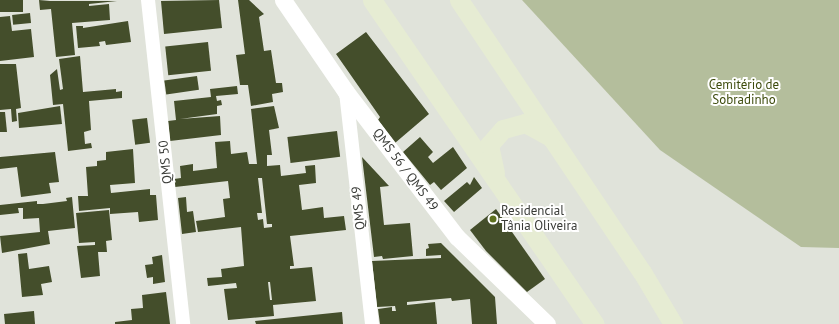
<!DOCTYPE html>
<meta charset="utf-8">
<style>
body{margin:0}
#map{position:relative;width:839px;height:324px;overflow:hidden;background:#e0e3da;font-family:"PT Sans",sans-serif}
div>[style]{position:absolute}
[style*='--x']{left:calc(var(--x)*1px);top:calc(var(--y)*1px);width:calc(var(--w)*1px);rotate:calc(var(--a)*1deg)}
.green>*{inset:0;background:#b4be9c}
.building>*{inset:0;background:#444e2b;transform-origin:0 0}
.minor>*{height:14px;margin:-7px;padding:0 7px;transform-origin:7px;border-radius:7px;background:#fff}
.tertiary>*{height:17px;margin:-8.5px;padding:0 8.5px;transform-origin:8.5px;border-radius:8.5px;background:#fff}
.secondary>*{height:19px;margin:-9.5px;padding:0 9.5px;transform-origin:9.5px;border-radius:9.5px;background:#e6ecd3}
.dots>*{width:11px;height:11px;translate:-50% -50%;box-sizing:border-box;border:2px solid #fff;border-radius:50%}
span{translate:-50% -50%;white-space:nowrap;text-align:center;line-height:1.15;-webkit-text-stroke:4px #fff;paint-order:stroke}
.park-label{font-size:13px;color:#3e4c0d}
.street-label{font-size:13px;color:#3a3c38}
.poi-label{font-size:13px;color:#3a3c38}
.left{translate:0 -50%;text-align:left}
</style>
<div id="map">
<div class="green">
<i style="clip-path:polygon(522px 0,839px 0,839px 248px,801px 247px,660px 150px)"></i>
</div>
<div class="building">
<i style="left:0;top:0;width:23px;height:12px"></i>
<i style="clip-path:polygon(39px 0,50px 1px,117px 1px,89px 4px,89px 6px,109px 4px,110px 20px,72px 23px,75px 55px,56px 57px,51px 9px,40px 10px)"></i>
<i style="clip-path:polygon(219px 0,222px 28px,164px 34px,161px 1px)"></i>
<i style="clip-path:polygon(238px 0,249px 0,264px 14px,259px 17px,264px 51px,271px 50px,276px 83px,282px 83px,283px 92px,272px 94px,273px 102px,251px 106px,248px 85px,240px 85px,236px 55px,245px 54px)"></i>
<i style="left:30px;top:13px;width:10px;height:18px;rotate:84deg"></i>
<i style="clip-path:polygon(10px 16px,12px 31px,31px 29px,34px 57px,0 61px,0 17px)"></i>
<i style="clip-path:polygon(128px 21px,131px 42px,106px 45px,105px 41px,99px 42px,100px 46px,78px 48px,76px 26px,83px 26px,83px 28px)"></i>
<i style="clip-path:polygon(366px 32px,429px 114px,395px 143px,378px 120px,380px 117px,336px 54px)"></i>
<i style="left:208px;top:42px;width:29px;height:43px;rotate:84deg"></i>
<i style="clip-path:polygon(80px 56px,83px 92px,116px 89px,116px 92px,122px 91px,122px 98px,89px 101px,91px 130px,84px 132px,85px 144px,91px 143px,92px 148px,68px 151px,63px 104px,53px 105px,50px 75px,57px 69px,60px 90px,63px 89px,59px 59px)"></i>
<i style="clip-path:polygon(0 64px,16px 64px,21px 108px,16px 109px,17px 121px,12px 122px,11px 109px,0 110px)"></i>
<i style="left:197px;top:76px;width:14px;height:33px;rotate:82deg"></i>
<i style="clip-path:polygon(237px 86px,238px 94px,216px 96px,217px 101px,221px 100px,222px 105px,217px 106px,217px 114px,180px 119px,220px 116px,221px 135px,170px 141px,168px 121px,176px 120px,174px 101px,211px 97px,210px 89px)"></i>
<i style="clip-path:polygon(60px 106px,62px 124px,19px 128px,18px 113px)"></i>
<i style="clip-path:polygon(evenodd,274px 106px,279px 128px,269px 130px,272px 155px,267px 155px,267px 166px,280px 165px,281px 176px,306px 173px,305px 166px,315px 165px,316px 183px,299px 185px,302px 210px,323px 207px,324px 218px,344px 216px,346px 230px,290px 236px,294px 266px,290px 266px,290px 269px,312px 267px,316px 301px,273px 305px,274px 316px,228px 320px,224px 289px,237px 288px,236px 283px,208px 286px,207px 278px,222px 277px,221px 269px,244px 266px,241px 227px,198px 232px,196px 221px,225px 217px,223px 199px,230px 198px,228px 181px,175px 187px,174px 179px,181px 178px,180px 166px,193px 164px,193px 171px,217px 168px,215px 142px,230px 141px,231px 154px,247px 152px,249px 164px,257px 164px,251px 109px,274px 106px,258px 178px,262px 178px,267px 224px,272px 224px,272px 227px,264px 228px,263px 219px,258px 220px,257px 213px,262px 213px,258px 178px,274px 106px,268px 282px,270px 282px,272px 300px,270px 300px,268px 282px)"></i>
<i style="clip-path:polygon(0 112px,5px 112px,7px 132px,0 132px)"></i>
<i style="left:147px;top:118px;width:25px;height:15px;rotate:83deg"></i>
<i style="left:337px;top:131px;width:26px;height:50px;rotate:83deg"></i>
<i style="clip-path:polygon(420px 137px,433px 152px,428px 157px,433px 163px,453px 147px,467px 168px,441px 190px,434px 182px,430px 185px,403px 152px)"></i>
<i style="clip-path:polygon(133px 149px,135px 183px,110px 185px,111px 193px,150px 189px,150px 195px,156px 195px,158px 220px,139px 222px,138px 212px,110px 214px,110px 208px,79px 211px,78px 196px,88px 196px,86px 167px,97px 166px,97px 161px,106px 160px,106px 152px)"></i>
<i style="clip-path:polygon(55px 152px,59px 182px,49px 183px,51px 193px,21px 197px,17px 167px,0 169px,0 157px)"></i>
<i style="clip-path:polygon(362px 157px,389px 186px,380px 187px,384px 225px,410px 223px,413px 256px,383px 259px,382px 256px,374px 257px)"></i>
<i style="clip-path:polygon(474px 177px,482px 188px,454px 212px,444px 201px,467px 182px,470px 185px)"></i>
<i style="clip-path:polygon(72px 197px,75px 228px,48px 231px,50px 244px,2px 253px,0 236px,40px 232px,39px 218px,23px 219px,23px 208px,18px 208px,19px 213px,0 215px,0 205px,37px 201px,37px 204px,43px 204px,67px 201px,66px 198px)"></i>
<i style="clip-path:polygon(186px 197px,187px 212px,193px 211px,196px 232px,182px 234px,178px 198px)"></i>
<i style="clip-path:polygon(496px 209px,545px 279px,527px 292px,486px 251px,470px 230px)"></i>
<i style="clip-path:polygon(109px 210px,112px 240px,106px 241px,107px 252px,98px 252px,100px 276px,81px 278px,77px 246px,95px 245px,95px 242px,79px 243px,76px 213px)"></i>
<i style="clip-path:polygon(441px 243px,495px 297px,497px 324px,472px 324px,470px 299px,452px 301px,451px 298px,407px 302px,407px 305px,435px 302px,437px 324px,380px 324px,378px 309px,392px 307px,392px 311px,396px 311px,395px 306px,377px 307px,372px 261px,441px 258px,441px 255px,426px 256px,426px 249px,429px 248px,428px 244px)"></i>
<i style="clip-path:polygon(27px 253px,29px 269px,49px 266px,52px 282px,41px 284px,43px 295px,22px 297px,18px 254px)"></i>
<i style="clip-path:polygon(162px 255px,165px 282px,153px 284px,153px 277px,147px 278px,145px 265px,153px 264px,152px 257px)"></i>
<i style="clip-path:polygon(166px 292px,170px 324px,115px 324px,115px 322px,132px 320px,131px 309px,143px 308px,142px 295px)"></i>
<i style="clip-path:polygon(34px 311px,35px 324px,5px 324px,4px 314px)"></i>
<i style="clip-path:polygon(342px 312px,343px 324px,256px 324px,255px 321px)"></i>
</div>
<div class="minor">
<i style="--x:148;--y:0;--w:326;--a:83.8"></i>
<i style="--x:346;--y:92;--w:233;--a:83.6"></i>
</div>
<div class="tertiary">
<i style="--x:283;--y:0;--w:112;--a:55.6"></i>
<i style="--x:346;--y:92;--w:183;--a:52.6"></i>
<i style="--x:457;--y:237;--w:125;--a:44"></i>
</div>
<div class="secondary">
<i style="--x:372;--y:0;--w:393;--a:55.5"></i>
<i style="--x:459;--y:0;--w:328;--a:56.1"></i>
<i style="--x:642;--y:272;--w:61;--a:59.2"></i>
<i style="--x:495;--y:173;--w:29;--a:-102"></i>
<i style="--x:489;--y:145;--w:21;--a:-49"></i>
<i style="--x:503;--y:129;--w:23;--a:-15"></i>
<i style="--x:525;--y:123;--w:29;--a:29"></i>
</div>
<div class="dots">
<i style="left:493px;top:219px;background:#5d701e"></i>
</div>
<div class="park-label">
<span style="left:744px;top:93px">Cemitério de<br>Sobradinho</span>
</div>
<div class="street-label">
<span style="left:166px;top:162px;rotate:-96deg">QMS 50</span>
<span style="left:405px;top:170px;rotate:53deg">QMS 56 / QMS 49</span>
<span style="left:359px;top:208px;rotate:-96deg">QMS 49</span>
</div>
<div class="poi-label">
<span class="left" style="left:501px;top:219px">Residencial<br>Tânia Oliveira</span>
</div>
</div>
